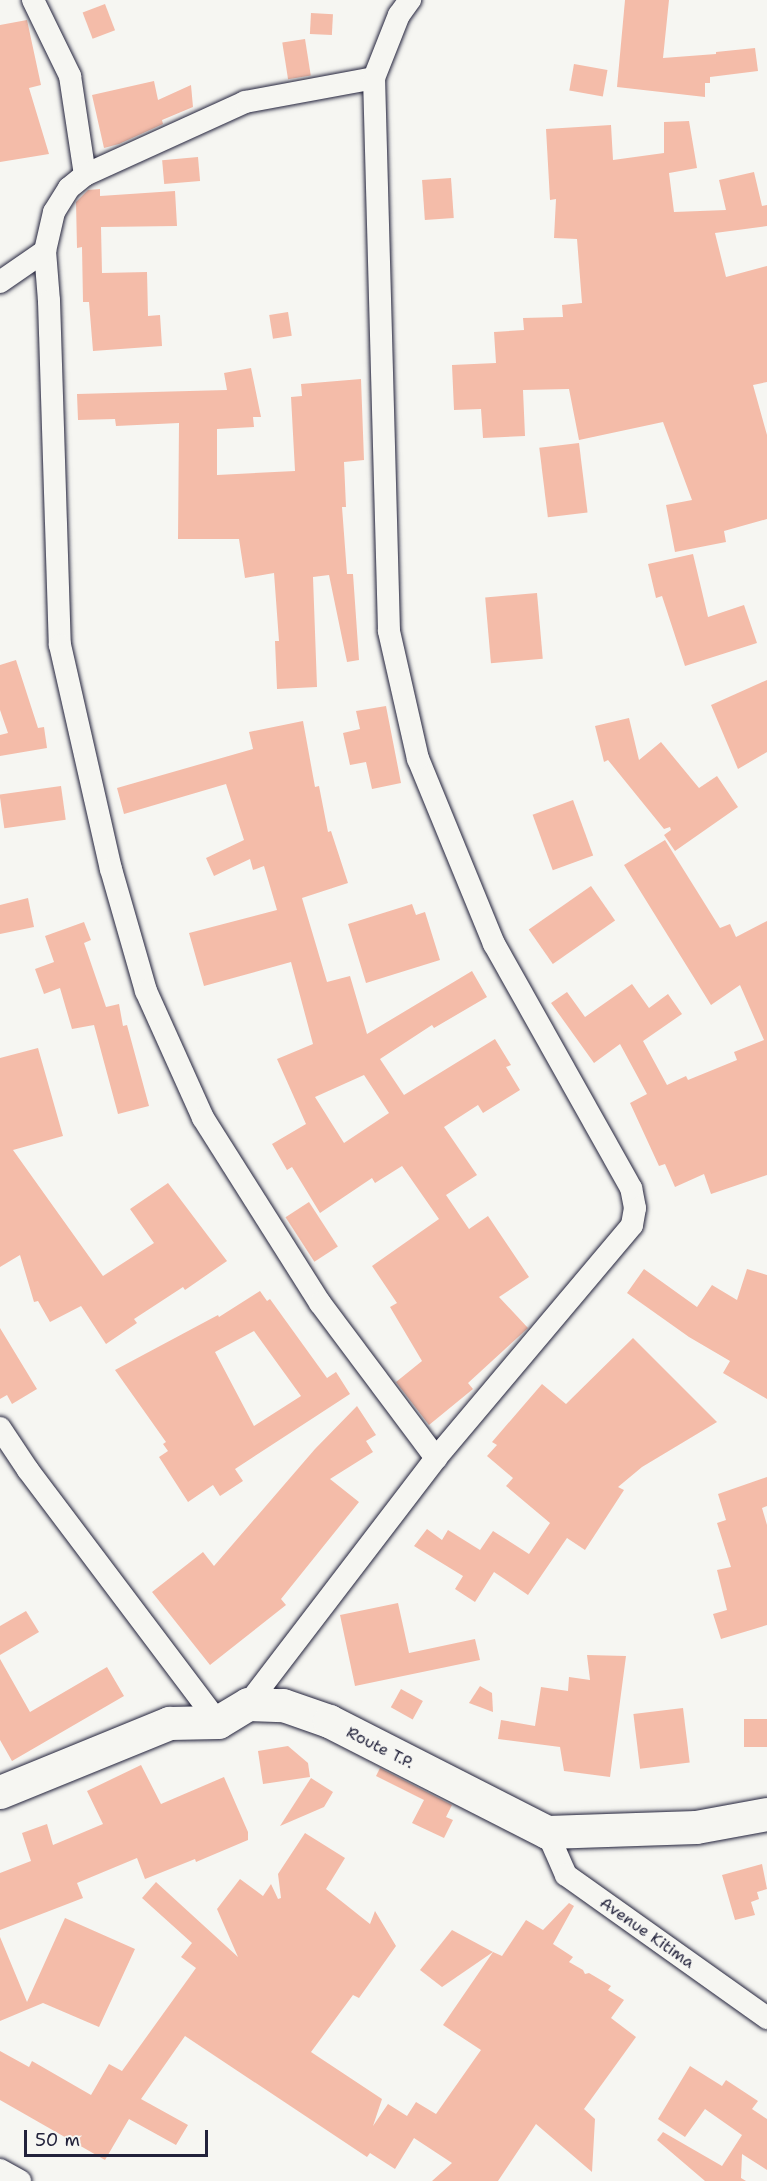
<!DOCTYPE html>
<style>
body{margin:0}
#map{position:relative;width:767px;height:2181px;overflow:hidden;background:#f6f6f2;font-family:"Shantell Sans",sans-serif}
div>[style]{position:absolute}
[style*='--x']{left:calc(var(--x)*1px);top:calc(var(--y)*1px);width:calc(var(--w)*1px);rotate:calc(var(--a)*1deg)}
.building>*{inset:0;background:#f4bca9;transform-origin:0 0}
.roads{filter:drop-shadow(0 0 2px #22223b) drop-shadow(0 0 2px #22223b)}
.street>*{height:22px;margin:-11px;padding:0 11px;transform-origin:11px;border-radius:11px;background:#f6f6f2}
.secondary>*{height:33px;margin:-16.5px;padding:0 16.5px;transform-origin:16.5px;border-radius:16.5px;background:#f6f6f2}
span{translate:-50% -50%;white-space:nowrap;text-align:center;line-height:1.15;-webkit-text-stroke:6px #f6f6f2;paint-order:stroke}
.street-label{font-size:16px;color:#22223b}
.scale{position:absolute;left:24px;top:2130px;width:184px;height:27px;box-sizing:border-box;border:3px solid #22223b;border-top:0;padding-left:8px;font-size:18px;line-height:21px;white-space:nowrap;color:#22223b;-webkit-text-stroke:4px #f6f6f2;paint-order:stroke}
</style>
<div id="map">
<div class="building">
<i style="clip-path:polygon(625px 0,669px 0,663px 58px,716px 54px,716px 52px,755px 48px,758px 71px,710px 77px,710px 83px,705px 83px,705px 97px,617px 87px)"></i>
<i style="left:105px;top:4px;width:28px;height:24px;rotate:69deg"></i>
<i style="left:311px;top:13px;width:22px;height:21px;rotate:3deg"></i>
<i style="clip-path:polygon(27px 20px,41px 85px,29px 88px,49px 154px,0 162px,0 25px)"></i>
<i style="left:305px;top:39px;width:37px;height:23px;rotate:81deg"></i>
<i style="left:574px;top:64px;width:34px;height:27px;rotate:10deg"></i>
<i style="clip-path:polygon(154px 81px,158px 100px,191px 85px,193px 107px,162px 120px,163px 124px,119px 144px,104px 148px,92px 95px)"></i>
<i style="clip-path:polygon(689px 121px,697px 168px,669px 173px,674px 212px,726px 210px,719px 180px,754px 172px,762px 206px,767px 205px,767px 226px,715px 233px,726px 277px,767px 266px,767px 382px,753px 385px,767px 435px,767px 519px,724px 531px,726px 542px,675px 552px,666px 505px,692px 500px,663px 422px,579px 440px,569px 389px,523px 390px,525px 436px,483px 438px,481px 409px,454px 410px,452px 365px,496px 363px,494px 332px,524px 330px,523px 318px,563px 317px,562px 305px,582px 303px,577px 239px,554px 238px,556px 199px,550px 200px,546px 129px,611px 125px,613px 160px,664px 153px,664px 122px)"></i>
<i style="left:198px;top:157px;width:24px;height:36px;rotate:85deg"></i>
<i style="left:451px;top:178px;width:40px;height:29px;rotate:86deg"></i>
<i style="clip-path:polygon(100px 189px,100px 196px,175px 191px,177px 226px,101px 227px,102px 273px,147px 272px,148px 316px,160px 315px,162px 346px,93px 351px,89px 302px,83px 302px,82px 247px,77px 248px,76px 202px,88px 190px)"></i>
<i style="left:288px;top:312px;width:24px;height:19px;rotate:81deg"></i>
<i style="clip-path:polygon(251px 368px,261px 417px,253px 417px,254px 427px,217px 429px,217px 475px,295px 471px,291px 397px,302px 396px,301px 384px,361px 379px,364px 460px,344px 462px,346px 507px,342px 507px,347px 574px,353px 574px,359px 660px,347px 662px,329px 575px,313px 577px,317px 687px,277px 689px,275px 641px,279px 641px,274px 573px,245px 578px,239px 539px,178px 539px,179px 423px,116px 426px,115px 419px,78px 420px,77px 394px,227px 390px,224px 373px)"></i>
<i style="left:579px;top:443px;width:70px;height:40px;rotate:83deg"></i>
<i style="clip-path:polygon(693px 554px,708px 617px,744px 605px,757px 643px,685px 666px,662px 596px,656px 598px,648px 564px)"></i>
<i style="left:537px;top:593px;width:66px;height:52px;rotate:85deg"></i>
<i style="clip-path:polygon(16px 660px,38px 728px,44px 727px,47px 748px,0 756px,0 735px,8px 733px,0 710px,0 665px)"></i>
<i style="clip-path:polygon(767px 680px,767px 752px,738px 769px,711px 705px)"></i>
<i style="clip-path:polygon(386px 706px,401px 783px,372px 789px,366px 762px,350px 765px,343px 733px,360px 729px,356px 711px)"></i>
<i style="clip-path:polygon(629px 718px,639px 760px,661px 742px,699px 788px,717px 776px,738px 807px,675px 851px,664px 835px,671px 830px,670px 827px,664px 829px,608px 760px,604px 762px,595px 726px)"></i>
<i style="clip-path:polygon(evenodd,303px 721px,315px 787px,319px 786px,328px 832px,331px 831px,348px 883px,302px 898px,327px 982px,350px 976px,367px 1034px,472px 971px,487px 997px,434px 1028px,432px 1025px,380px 1059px,404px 1095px,495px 1039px,511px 1065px,506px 1067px,520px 1090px,483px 1113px,478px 1105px,444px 1127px,477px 1175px,446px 1195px,469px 1229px,488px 1216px,529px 1277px,499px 1297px,528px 1328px,468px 1383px,473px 1389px,429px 1425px,396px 1382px,422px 1361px,390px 1307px,397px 1303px,372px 1266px,439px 1219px,402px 1166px,375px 1183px,372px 1178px,320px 1213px,292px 1167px,287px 1170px,272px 1144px,306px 1124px,277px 1059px,313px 1044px,291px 962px,204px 986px,189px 933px,277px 910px,264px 866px,253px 870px,250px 859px,214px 876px,206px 858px,244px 840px,226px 784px,124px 814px,117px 788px,253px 749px,249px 732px,303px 721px,364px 1075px,389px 1113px,344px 1143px,315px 1097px,364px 1075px)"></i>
<i style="left:61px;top:786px;width:34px;height:62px;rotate:82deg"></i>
<i style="left:573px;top:800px;width:59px;height:43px;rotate:70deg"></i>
<i style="clip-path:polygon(665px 840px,720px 928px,730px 924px,736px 937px,767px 921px,767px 1175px,711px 1194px,704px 1174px,675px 1187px,665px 1164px,659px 1166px,630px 1103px,647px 1094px,620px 1044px,594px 1063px,551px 1003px,567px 992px,585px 1017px,632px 984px,649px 1008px,668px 994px,682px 1014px,643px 1041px,667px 1085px,686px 1076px,688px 1080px,737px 1060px,734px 1052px,764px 1040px,740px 985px,711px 1005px,624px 865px)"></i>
<i style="left:591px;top:886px;width:42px;height:76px;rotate:55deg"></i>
<i style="clip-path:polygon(28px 898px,34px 927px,0 934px,0 905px)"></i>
<i style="clip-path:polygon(412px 904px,416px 915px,425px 912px,440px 960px,366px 983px,348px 924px)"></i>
<i style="clip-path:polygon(84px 922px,91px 940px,84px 943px,106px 1007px,119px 1004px,123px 1026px,127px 1025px,149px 1106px,118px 1114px,94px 1025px,72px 1029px,60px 988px,44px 994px,35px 969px,54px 962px,45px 936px)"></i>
<i style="clip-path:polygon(38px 1048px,63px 1136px,13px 1150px,103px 1276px,154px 1243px,130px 1209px,168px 1183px,227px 1261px,185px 1290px,183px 1287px,134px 1319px,137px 1323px,106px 1344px,81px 1306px,50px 1322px,38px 1301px,34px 1302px,20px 1255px,0 1267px,0 1058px)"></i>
<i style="left:309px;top:1202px;width:53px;height:28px;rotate:57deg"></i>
<i style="clip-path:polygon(644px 1269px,697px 1307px,712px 1285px,737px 1300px,747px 1269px,767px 1275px,767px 1399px,723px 1373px,730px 1361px,689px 1337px,627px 1293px)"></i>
<i style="clip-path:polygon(evenodd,260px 1291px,267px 1301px,270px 1299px,327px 1378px,336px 1372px,350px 1394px,235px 1469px,243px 1481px,220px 1496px,213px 1485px,188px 1502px,159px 1457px,168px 1451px,163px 1444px,166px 1442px,115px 1370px,218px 1315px,219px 1317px,260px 1291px,254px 1331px,301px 1396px,254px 1426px,215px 1352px,254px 1331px)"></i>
<i style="clip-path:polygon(0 1328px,37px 1389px,12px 1404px,7px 1395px,0 1399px)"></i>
<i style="clip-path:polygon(633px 1338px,717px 1422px,642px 1467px,618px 1487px,624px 1490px,585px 1550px,567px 1538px,528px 1595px,494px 1572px,475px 1602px,455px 1589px,463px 1576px,414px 1546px,427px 1529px,442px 1540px,448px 1530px,480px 1550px,493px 1531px,529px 1554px,550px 1523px,506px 1486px,513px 1478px,487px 1456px,497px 1445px,492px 1442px,542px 1384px,566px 1404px)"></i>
<i style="clip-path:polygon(357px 1406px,376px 1435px,366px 1441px,373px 1452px,330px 1479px,359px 1502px,281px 1599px,286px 1605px,210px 1665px,152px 1592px,203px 1552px,214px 1566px,315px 1449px)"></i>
<i style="clip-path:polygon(767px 1477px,767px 1506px,762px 1508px,767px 1525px,767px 1625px,721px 1639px,713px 1614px,727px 1610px,717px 1570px,731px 1567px,717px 1523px,726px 1520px,718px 1494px)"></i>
<i style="clip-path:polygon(398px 1603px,409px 1653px,475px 1639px,480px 1660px,355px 1686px,340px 1615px)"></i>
<i style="clip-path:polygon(26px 1611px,39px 1632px,0 1655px,0 1626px)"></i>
<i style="clip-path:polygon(587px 1655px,626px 1656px,610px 1777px,564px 1771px,560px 1747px,498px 1739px,501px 1720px,535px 1726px,541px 1687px,568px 1691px,569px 1677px,590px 1680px)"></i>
<i style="clip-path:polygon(0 1659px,30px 1712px,107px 1667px,124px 1696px,12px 1761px,0 1740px)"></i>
<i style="clip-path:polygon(480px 1686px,492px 1693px,493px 1712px,469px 1703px)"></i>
<i style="left:401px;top:1689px;width:25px;height:21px;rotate:29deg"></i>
<i style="left:683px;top:1708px;width:55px;height:50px;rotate:83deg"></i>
<i style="left:744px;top:1719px;width:23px;height:28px"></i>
<i style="clip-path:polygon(288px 1746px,308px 1763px,310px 1777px,263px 1784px,258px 1751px)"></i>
<i style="clip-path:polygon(141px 1765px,161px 1804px,224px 1777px,248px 1832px,248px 1840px,196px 1862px,195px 1859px,145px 1879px,137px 1858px,77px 1883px,83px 1898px,0 1930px,0 1873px,31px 1861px,22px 1833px,47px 1824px,53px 1845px,103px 1824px,87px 1791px)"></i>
<i style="clip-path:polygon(380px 1768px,452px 1805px,446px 1817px,453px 1820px,444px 1838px,412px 1823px,424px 1800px,376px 1776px)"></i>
<i style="clip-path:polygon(311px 1778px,333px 1792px,324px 1807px,280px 1826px)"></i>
<i style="clip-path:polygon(305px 1833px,345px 1858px,326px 1889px,370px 1924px,375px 1911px,396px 1946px,359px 1998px,353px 1995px,311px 2052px,382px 2099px,373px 2126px,388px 2104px,407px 2116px,416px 2102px,436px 2114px,481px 2050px,443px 2025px,493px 1952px,502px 1956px,526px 1920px,543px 1930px,569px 1903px,574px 1906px,553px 1944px,573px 1957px,569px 1962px,583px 1970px,585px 1974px,589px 1973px,611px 1986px,608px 1990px,624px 2000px,611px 2018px,636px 2037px,584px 2109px,595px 2119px,592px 2172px,536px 2124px,498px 2181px,432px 2181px,452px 2163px,414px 2138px,395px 2169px,370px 2153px,367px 2157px,185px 2036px,141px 2099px,188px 2125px,176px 2145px,129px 2119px,105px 2160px,0 2100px,0 2051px,29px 2067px,32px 2061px,91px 2095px,109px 2064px,122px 2071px,196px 1968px,181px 1957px,192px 1943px,142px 1898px,156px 1882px,238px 1957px,217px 1909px,240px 1879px,263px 1896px,271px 1884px,278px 1899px,281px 1898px,278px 1874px)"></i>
<i style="clip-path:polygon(762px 1864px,767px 1889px,757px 1892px,759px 1899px,751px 1902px,755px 1915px,735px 1920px,722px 1875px)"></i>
<i style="clip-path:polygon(65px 1918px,135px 1949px,99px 2027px,43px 2003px,0 2021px,0 1937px,27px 2002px)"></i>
<i style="clip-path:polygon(452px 1930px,493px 1952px,442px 1987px,420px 1970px)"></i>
<i style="clip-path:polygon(690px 2066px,722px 2086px,726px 2080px,758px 2101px,752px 2109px,767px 2119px,767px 2170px,742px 2154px,741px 2178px,746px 2181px,705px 2181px,657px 2140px,663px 2132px,722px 2166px,742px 2135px,705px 2109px,685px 2137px,658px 2119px)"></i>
</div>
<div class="roads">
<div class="street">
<i style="--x:33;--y:0;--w:85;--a:64"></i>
<i style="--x:70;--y:76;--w:100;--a:81.4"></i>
<i style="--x:45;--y:251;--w:50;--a:85.4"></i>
<i style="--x:49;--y:301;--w:344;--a:88.2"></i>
<i style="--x:60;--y:645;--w:230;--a:77.2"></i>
<i style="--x:111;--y:869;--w:127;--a:74"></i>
<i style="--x:146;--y:991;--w:139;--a:65.8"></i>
<i style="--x:203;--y:1118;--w:219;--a:57.7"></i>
<i style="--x:320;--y:1303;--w:194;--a:53.2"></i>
<i style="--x:0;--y:282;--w:55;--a:-34.6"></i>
<i style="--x:45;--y:251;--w:40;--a:-77"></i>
<i style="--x:54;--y:212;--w:28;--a:-58"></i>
<i style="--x:69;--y:188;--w:21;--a:-39"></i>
<i style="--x:85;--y:175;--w:176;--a:-24.5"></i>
<i style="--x:245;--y:102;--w:131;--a:-10.5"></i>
<i style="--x:0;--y:1428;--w:50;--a:56.3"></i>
<i style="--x:28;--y:1470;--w:316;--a:53"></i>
<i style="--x:248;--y:1704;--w:310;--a:-52.6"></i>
<i style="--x:436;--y:1458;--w:304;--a:-49.9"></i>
<i style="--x:632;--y:1225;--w:17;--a:-80"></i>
<i style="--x:635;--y:1208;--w:20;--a:-101"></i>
<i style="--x:631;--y:1188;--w:280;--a:-119.3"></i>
<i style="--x:494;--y:944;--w:200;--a:-112.3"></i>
<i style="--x:418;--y:759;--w:131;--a:-102.8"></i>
<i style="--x:389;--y:631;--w:553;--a:-91.55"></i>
<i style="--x:374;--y:78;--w:68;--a:-68.4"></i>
<i style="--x:399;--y:15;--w:19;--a:-54"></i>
<i style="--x:547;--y:1832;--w:47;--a:66.2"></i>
<i style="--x:566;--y:1875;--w:247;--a:35.4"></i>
<i style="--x:0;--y:2170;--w:23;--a:29"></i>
</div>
<div class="secondary">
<i style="--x:0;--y:1792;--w:183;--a:-22.2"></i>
<i style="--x:169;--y:1723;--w:49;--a:-1.2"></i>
<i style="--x:218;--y:1722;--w:35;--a:-31"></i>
<i style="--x:248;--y:1704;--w:35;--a:2"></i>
<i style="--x:283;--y:1705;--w:49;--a:19.2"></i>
<i style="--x:329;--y:1721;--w:245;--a:27"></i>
<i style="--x:547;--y:1832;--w:149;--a:-1.9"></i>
<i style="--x:696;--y:1827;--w:72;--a:-10.4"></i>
</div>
</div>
<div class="street-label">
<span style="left:380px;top:1748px;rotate:27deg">Route T.P.</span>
<span style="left:647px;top:1933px;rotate:35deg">Avenue Kitima</span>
</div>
<div class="scale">50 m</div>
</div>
